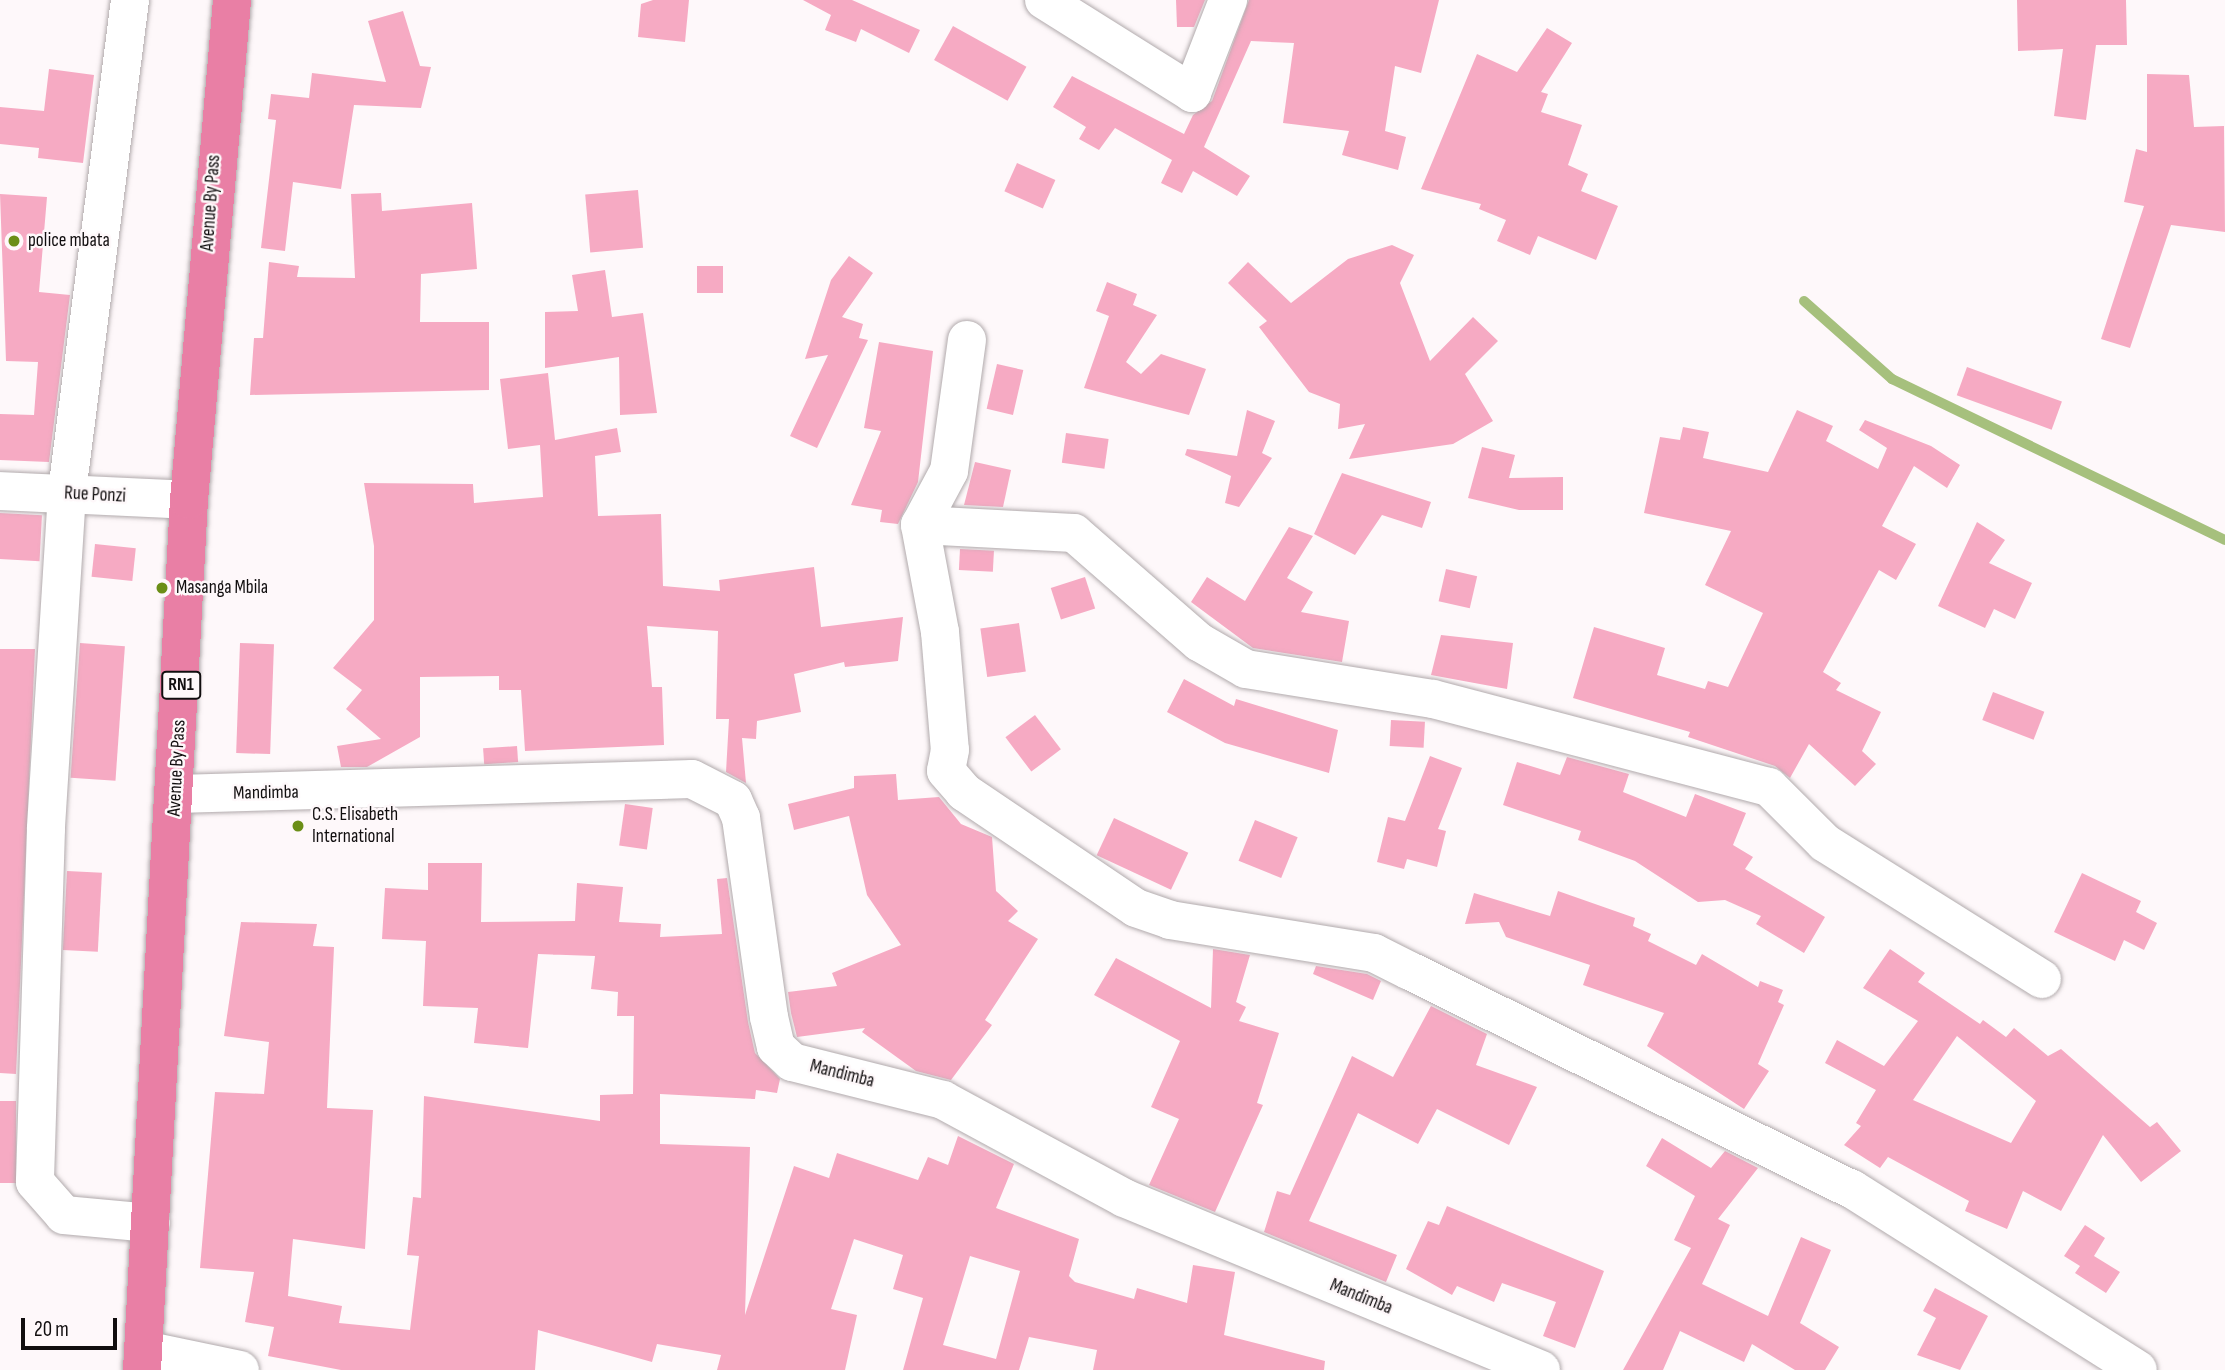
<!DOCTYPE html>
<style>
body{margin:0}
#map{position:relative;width:2225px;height:1370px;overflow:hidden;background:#fef8fa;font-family:"Sofia Sans Condensed",sans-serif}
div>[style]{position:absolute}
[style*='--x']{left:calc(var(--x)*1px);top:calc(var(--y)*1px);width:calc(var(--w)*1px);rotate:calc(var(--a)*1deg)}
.stream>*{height:10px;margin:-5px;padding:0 5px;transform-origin:5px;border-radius:5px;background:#a6c07d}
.building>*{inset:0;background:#f6aac3;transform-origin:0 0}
.roads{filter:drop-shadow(0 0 2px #b1aaac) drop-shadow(0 0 2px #b1aaac)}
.minor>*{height:38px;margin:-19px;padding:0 19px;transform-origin:19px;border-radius:19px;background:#fff}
.highway>*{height:38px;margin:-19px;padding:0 19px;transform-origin:19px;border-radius:19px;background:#e97fa5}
.dots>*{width:19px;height:19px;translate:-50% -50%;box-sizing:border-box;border:4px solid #fef8fa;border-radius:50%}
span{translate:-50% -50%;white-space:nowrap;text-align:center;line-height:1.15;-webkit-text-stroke:5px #fef8fa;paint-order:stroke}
.shield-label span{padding:2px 5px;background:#fef8fa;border:2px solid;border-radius:5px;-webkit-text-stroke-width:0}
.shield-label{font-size:18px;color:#110e0f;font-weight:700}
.street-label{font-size:19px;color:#110e0f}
.poi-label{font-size:19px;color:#110e0f}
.left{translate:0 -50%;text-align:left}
.scale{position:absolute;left:21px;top:1318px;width:96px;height:32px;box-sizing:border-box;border:4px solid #110e0f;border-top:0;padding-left:9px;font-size:21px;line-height:24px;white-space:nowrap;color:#110e0f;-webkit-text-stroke:5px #fef8fa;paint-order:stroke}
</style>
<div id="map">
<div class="stream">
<i style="--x:1804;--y:301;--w:118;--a:41.6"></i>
<i style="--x:1892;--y:379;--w:370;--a:25.8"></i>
</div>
<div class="building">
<i style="clip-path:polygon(653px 0,689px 0,685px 42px,638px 37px,641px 4px)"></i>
<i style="clip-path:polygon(803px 0,852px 0,920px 30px,909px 53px,861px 29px,856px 42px,825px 30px,831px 15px)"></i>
<i style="clip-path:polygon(1176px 0,1205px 0,1194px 27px,1177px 27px)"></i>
<i style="clip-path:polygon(1249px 0,1439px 0,1421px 73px,1395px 66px,1385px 131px,1406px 137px,1398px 170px,1342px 155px,1349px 131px,1283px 123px,1294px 43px,1251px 41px,1204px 147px,1250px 176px,1237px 196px,1193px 171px,1182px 193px,1161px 183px,1172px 160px,1115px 128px,1099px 150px,1079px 139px,1086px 127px,1053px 107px,1072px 76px,1184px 134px,1193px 115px,1212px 101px)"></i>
<i style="clip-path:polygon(2017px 0,2126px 0,2127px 45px,2096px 45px,2086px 120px,2054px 116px,2063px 49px,2018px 51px)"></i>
<i style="clip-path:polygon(403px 11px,420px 66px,431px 67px,421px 108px,354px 105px,341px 189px,293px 182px,285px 251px,261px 248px,276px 120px,268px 119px,271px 94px,309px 98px,312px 73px,386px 82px,368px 21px)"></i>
<i style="left:953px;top:26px;width:84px;height:39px;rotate:29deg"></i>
<i style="clip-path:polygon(1547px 28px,1572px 43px,1541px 92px,1548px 94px,1541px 112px,1582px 125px,1568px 165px,1588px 174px,1581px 191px,1618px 206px,1596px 260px,1538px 236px,1530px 255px,1497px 241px,1506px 220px,1479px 209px,1481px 204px,1421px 189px,1477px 54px,1517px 72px)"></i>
<i style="clip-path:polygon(49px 69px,94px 75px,83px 163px,38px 158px,39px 148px,0 144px,0 107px,44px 111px)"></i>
<i style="clip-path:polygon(2147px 74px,2189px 75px,2194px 127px,2224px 126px,2225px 232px,2171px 225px,2130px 348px,2101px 339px,2144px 206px,2124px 202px,2136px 149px,2147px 152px)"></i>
<i style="left:1017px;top:163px;width:42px;height:31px;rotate:24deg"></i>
<i style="left:638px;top:190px;width:58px;height:53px;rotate:85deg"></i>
<i style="clip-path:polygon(381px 193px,382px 211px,472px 203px,477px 269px,421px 274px,420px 322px,489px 322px,489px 390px,250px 395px,254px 338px,263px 338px,269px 262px,299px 266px,297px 277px,355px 278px,351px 194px)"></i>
<i style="clip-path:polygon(0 194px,47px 197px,39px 292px,70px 295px,49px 462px,0 460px,0 414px,34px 415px,38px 362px,6px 361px)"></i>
<i style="clip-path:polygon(1392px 245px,1414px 255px,1400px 283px,1430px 361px,1473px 317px,1498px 341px,1465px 374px,1493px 421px,1453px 444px,1349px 459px,1365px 424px,1338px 429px,1340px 404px,1309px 392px,1259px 327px,1267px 321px,1228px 283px,1248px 262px,1291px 303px,1348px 259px)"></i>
<i style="clip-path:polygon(849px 256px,873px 273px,842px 317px,863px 324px,859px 338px,868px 340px,817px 448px,790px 436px,828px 355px,805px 359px,831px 280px)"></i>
<i style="left:723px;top:266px;width:27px;height:26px;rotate:90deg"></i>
<i style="clip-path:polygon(605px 270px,612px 317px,643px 313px,657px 413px,620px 415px,619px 357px,545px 368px,545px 312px,578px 311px,572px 275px)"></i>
<i style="clip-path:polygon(1107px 282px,1137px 294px,1133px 305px,1157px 315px,1126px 362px,1141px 374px,1161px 354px,1206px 369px,1189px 415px,1084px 388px,1109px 316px,1096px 311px)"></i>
<i style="clip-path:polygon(879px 342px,933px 351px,918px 482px,898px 524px,880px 522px,882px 510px,851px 505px,881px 431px,864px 428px)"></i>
<i style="left:997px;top:364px;width:27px;height:46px;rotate:13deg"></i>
<i style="left:1967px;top:367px;width:101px;height:30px;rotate:20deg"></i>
<i style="clip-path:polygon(548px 373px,555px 440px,617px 428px,621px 452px,595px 456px,598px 516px,661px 514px,663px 586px,720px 591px,719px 580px,814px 567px,821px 627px,903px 617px,898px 661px,845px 667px,844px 662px,794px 674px,801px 712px,757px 721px,756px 739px,742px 738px,746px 783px,726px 772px,729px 719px,716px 719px,718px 631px,647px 626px,652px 687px,662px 687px,664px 745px,525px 751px,521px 690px,499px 690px,499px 676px,420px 677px,420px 737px,367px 767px,341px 767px,337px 746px,381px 739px,346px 709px,362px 690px,333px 668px,374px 620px,374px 546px,364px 483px,473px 484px,474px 503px,543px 497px,540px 445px,508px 449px,500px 379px)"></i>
<i style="clip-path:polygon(1247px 410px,1275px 421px,1262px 453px,1272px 458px,1239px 507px,1225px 503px,1231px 476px,1185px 455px,1187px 449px,1237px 456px)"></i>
<i style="clip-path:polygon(1797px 410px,1833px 426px,1826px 441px,1878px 469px,1887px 448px,1859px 430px,1865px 420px,1931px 446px,1960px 465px,1947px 488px,1914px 466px,1882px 526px,1916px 544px,1896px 580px,1879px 570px,1823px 672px,1841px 683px,1836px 690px,1881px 712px,1862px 751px,1876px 764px,1855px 786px,1809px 744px,1790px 778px,1775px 766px,1688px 737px,1690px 732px,1573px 698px,1594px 627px,1665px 648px,1657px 675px,1705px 689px,1708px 681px,1728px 687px,1763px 613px,1705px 585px,1731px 531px,1644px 513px,1660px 437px,1680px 440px,1683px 427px,1709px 432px,1703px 458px,1768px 472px)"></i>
<i style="left:1066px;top:433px;width:43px;height:30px;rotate:8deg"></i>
<i style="clip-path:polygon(1482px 447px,1515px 455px,1509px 478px,1563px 477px,1563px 510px,1519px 510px,1468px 498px)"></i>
<i style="clip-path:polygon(975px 462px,1011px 470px,1003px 507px,964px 505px)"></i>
<i style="clip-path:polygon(1342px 473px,1431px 502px,1422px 528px,1382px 515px,1355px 555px,1314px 534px)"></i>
<i style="left:0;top:513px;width:42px;height:46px;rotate:3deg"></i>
<i style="clip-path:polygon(1977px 522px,2005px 540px,1989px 563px,2032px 583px,2015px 619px,1994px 609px,1985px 628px,1938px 606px)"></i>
<i style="clip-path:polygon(1289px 527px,1313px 536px,1287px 578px,1313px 592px,1301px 612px,1349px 621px,1342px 662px,1253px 648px,1191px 602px,1207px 577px,1245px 601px)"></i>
<i style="left:95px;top:544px;width:41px;height:33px;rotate:6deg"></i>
<i style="left:960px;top:549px;width:34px;height:21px;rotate:3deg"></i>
<i style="left:1446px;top:569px;width:32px;height:33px;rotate:13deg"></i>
<i style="left:1085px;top:577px;width:33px;height:36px;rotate:72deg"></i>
<i style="left:1019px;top:623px;width:49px;height:39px;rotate:82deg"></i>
<i style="clip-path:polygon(1441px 635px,1513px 643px,1507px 689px,1431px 675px)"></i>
<i style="left:80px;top:643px;width:45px;height:135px;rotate:4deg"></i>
<i style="left:240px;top:643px;width:34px;height:110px;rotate:2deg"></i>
<i style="clip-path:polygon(0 649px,35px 649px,16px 1074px,0 1073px)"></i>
<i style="clip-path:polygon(1184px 679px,1234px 706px,1236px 699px,1338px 730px,1329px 773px,1225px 743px,1167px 712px)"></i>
<i style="left:1993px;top:692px;width:55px;height:30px;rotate:21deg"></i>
<i style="left:1035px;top:715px;width:43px;height:37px;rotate:53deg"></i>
<i style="left:1391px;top:720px;width:34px;height:26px;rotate:3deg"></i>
<i style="left:517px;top:746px;width:16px;height:34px;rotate:86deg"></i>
<i style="clip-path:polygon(1430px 756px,1462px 768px,1438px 829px,1446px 831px,1437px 867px,1407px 859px,1404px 869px,1377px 862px,1388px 817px,1405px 821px)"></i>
<i style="clip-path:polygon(1567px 757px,1629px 774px,1623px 792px,1686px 817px,1695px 794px,1746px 813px,1733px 845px,1753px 857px,1745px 869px,1825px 917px,1804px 953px,1756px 924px,1761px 916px,1725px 900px,1698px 902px,1635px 861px,1578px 840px,1581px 831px,1503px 805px,1517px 762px,1560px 775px)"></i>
<i style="clip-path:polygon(896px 774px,898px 800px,939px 797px,961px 824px,992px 837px,996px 891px,1018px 911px,1008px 921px,1038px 939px,985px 1020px,992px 1025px,951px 1080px,916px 1071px,862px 1032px,865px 1028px,797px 1037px,791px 1013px,788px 992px,837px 986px,832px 973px,901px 945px,867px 895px,849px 816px,794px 830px,788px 804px,854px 788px,854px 776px)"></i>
<i style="left:625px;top:804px;width:28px;height:42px;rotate:8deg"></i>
<i style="left:1114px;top:818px;width:82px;height:41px;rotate:25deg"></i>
<i style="left:1255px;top:820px;width:46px;height:44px;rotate:22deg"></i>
<i style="clip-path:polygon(evenodd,428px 863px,482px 863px,481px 922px,575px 921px,577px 883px,623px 887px,619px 922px,661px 924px,660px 937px,722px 934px,717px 879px,727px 878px,748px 1022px,755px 1053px,780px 1079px,777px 1093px,756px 1090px,755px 1099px,660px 1094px,660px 1144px,750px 1147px,745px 1315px,794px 1166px,829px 1178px,837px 1153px,918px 1180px,928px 1157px,948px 1165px,958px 1136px,1014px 1164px,996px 1208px,1079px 1239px,1069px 1276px,1075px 1282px,1134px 1299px,1137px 1288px,1187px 1303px,1193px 1265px,1235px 1272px,1224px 1335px,1325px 1361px,1324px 1370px,1093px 1370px,1097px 1350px,1029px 1337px,1019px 1370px,903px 1370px,923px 1298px,893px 1289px,903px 1255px,854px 1239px,831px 1309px,857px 1315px,845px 1370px,717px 1370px,721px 1355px,657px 1344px,652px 1362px,538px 1330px,535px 1370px,341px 1370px,268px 1356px,274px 1327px,245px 1322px,254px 1272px,200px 1268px,215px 1092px,264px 1094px,269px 1042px,224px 1036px,241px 922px,317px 924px,313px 946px,334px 947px,327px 1108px,373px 1110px,365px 1249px,293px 1239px,288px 1296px,342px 1306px,339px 1323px,410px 1330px,419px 1256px,407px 1255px,413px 1197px,421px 1198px,424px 1096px,600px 1121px,600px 1095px,633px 1094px,634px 1016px,617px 1016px,618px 992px,591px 989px,595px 956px,538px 954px,528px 1048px,474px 1043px,478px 1008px,423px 1006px,426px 941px,382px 939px,385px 888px,428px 890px,428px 863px,970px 1256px,1020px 1271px,996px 1359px,943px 1345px,970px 1256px)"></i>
<i style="left:67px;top:871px;width:35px;height:79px;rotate:3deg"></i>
<i style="clip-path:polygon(2082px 873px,2141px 901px,2136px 912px,2157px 923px,2144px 950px,2124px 940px,2115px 961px,2054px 932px)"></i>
<i style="clip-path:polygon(1558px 891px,1635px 918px,1633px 926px,1651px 934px,1648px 941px,1696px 965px,1702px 954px,1758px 987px,1760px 981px,1783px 990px,1778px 1002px,1784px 1005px,1758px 1064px,1769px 1071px,1744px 1109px,1647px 1046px,1664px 1013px,1583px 985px,1590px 965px,1506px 937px,1499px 922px,1465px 924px,1474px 893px,1550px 916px)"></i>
<i style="clip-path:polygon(1213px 949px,1250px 955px,1236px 1002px,1246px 1007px,1239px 1021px,1279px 1033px,1257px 1103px,1263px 1105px,1215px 1212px,1149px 1185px,1179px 1119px,1151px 1107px,1180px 1041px,1094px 995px,1116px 958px,1211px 1008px)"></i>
<i style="clip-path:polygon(evenodd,1890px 949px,1925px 973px,1918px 982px,1980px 1024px,1983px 1020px,2006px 1037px,2014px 1028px,2048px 1056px,2061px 1049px,2150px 1127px,2157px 1122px,2181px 1151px,2141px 1182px,2103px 1135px,2061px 1211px,2023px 1191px,2007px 1229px,1965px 1211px,1969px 1201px,1888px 1157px,1880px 1168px,1844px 1145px,1861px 1126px,1856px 1123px,1876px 1090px,1825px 1063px,1837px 1040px,1884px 1066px,1918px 1021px,1863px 988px,1890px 949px,1957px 1036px,2036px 1101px,2011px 1143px,1913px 1100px,1957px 1036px)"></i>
<i style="clip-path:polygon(1316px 966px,1367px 974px,1381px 981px,1373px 1000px,1313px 974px)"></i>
<i style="clip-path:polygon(1431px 1006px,1487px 1034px,1476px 1065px,1537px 1087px,1509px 1145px,1437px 1109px,1418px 1144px,1358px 1113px,1309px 1221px,1397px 1255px,1386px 1282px,1264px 1232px,1277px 1191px,1290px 1195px,1352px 1056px,1393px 1077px)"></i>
<i style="left:0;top:1101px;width:16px;height:82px"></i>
<i style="clip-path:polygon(1662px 1138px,1711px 1168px,1725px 1151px,1758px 1168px,1718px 1219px,1730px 1225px,1702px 1284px,1768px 1316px,1801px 1237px,1831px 1250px,1800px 1323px,1839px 1347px,1825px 1370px,1795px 1370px,1752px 1344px,1744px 1362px,1680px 1331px,1663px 1370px,1623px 1370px,1691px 1248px,1674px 1240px,1695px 1196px,1646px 1166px)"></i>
<i style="clip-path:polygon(1447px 1206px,1604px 1271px,1575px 1348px,1543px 1336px,1556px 1302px,1502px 1283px,1494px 1302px,1457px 1286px,1452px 1295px,1406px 1269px,1428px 1221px,1439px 1225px)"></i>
<i style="clip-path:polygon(2085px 1225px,2105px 1238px,2094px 1256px,2120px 1272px,2106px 1293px,2075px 1273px,2080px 1266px,2064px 1256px)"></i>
<i style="clip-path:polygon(1935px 1288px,1988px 1316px,1960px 1370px,1917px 1355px,1936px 1318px,1923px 1311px)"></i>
</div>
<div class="roads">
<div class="minor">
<i style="--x:130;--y:0;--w:497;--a:97.3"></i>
<i style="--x:67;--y:493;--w:337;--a:93.6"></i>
<i style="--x:46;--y:829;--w:353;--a:91.8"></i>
<i style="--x:35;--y:1182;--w:44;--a:48.7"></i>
<i style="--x:64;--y:1215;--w:87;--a:5.3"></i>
<i style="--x:1044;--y:0;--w:175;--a:32.1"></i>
<i style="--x:1192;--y:93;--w:100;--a:-68.8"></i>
<i style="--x:967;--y:340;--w:132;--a:97.8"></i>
<i style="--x:949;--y:471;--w:61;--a:118.2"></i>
<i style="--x:920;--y:525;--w:109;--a:79.4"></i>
<i style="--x:940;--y:632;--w:118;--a:85.2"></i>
<i style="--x:950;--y:750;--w:21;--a:101"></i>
<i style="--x:946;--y:771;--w:28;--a:49"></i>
<i style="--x:964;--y:792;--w:207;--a:34"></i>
<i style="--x:1136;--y:908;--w:36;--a:19"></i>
<i style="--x:1170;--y:920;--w:207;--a:9.2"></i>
<i style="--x:1374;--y:953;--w:40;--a:26.6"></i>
<i style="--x:1410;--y:971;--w:493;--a:26.3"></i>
<i style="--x:1852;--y:1189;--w:338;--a:32.3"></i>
<i style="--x:0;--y:491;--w:189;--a:2.7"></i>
<i style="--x:920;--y:525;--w:154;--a:3"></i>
<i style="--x:1074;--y:533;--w:166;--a:41.1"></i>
<i style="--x:1199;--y:642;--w:54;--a:29.9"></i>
<i style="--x:1246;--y:669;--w:189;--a:9.1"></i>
<i style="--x:1433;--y:699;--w:347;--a:14.7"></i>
<i style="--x:1769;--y:787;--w:79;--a:45"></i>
<i style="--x:1825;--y:843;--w:256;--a:32.1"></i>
<i style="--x:177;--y:794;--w:515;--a:-1.67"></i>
<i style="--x:692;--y:779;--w:46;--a:27.1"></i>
<i style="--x:733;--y:800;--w:20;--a:66"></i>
<i style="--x:741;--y:818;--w:201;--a:82"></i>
<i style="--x:769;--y:1017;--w:31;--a:77"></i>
<i style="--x:776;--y:1047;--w:22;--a:43"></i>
<i style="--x:792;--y:1062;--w:156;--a:14.1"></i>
<i style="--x:943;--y:1100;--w:206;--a:28.4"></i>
<i style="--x:1124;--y:1198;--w:451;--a:22.4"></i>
<i style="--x:144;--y:1350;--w:98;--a:11.8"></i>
</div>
<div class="highway">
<i style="--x:142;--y:1370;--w:871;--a:-86.91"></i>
<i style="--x:189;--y:500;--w:502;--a:-85.08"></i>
</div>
</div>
<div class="dots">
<i style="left:14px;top:241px;background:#6b8e17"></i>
<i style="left:162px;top:588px;background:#6b8e17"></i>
<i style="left:298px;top:826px;background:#6b8e17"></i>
</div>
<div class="shield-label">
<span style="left:181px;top:685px">RN1</span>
</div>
<div class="street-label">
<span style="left:211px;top:203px;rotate:-86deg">Avenue By Pass</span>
<span style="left:95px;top:495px;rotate:3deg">Rue Ponzi</span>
<span style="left:177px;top:768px;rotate:-87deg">Avenue By Pass</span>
<span style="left:266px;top:793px;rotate:-1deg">Mandimba</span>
<span style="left:842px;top:1074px;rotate:14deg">Mandimba</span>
<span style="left:1361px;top:1297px;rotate:22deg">Mandimba</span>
</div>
<div class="poi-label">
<span class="left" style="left:28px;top:241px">police mbata</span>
<span class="left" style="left:176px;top:588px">Masanga Mbila</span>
<span class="left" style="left:312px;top:826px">C.S. Elisabeth<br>International</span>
</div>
<div class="scale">20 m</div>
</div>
